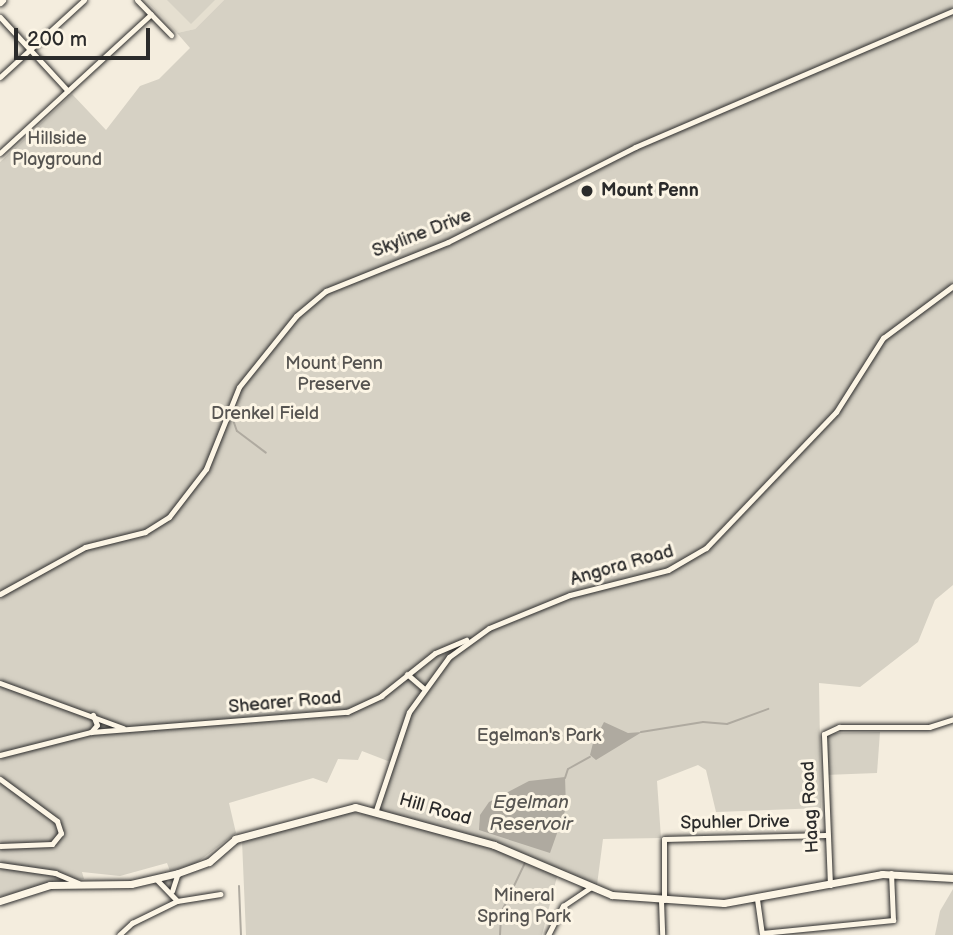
<!DOCTYPE html>
<style>
body{margin:0}
#map{position:relative;width:953px;height:935px;overflow:hidden;background:#f4edde;font-family:"Balsamiq Sans",sans-serif}
div>[style]{position:absolute}
[style*='--x']{left:calc(var(--x)*1px);top:calc(var(--y)*1px);width:calc(var(--w)*1px);rotate:calc(var(--a)*1deg)}
.built>*{inset:0;background:#e5dfd0}
.green>*{inset:0;background:#d6d1c4}
.water>*{inset:0;background:#afaaa0}
.stream>*{height:2px;margin:-1px;padding:0 1px;transform-origin:1px;border-radius:1px;background:#afaaa0}
.roads{filter:drop-shadow(0 0 2px #2b2b2b) drop-shadow(0 0 2px #2b2b2b)}
.street>*{height:5px;margin:-2.5px;padding:0 2.5px;transform-origin:2.5px;border-radius:2.5px;background:#fcf5e5}
.secondary>*{height:7px;margin:-3.5px;padding:0 3.5px;transform-origin:3.5px;border-radius:3.5px;background:#fcf5e5}
.dots>*{width:19px;height:19px;translate:-50% -50%;box-sizing:border-box;border:4px solid #fcf5e5;border-radius:50%}
span{translate:-50% -50%;white-space:nowrap;text-align:center;line-height:1.15;-webkit-text-stroke:6px #fcf5e5;paint-order:stroke}
.park-label{font-size:18px;color:#565451}
.poi-label{font-size:18px;color:#2b2b2b;font-weight:700}
.left{translate:0 -50%;text-align:left}
.street-label{font-size:18px;color:#2b2b2b}
.water-label{font-size:19px;color:#595754;font-style:italic}
.scale{position:absolute;left:14px;top:28px;width:136px;height:32px;box-sizing:border-box;border:4px solid #2b2b2b;border-top:0;padding-left:9px;font-size:21px;line-height:24px;white-space:nowrap;color:#2b2b2b;-webkit-text-stroke:5px #fcf5e5;paint-order:stroke}
</style>
<div id="map">
<div class="built">
<i style="clip-path:polygon(146px 0,224px 0,195px 29px,177px 33px)"></i>
</div>
<div class="green">
<i style="clip-path:polygon(167px 0,215px 0,191px 24px)"></i>
<i style="clip-path:polygon(224px 0,953px 0,953px 585px,935px 600px,918px 642px,860px 687px,819px 683px,821px 808px,716px 812px,706px 770px,698px 765px,657px 781px,661px 838px,603px 839px,597px 885px,559px 869px,542px 935px,246px 935px,242px 841px,341px 812px,378px 815px,393px 763px,362px 751px,358px 760px,338px 759px,327px 783px,313px 778px,229px 803px,236px 833px,195px 864px,170px 871px,167px 863px,120px 876px,82px 872px,84px 879px,56px 881px,0 897px,0 162px,72px 94px,106px 130px,140px 86px,159px 79px,190px 48px,177px 33px,195px 29px)"></i>
<i style="clip-path:polygon(880px 732px,877px 773px,825px 775px,824px 742px,831px 733px)"></i>
<i style="clip-path:polygon(953px 889px,953px 935px,935px 935px,940px 911px)"></i>
</div>
<div class="water">
<i style="clip-path:polygon(604px 722px,628px 733px,642px 732px,596px 760px,590px 755px,593px 743px)"></i>
<i style="clip-path:polygon(565px 777px,566px 808px,550px 853px,479px 830px,480px 815px,489px 802px,529px 781px)"></i>
</div>
<div class="stream">
<i style="--x:231;--y:414;--w:18;--a:71"></i>
<i style="--x:237;--y:431;--w:36;--a:37"></i>
<i style="--x:641;--y:732;--w:63;--a:-9.2"></i>
<i style="--x:703;--y:722;--w:24;--a:5"></i>
<i style="--x:727;--y:724;--w:44;--a:-20.1"></i>
<i style="--x:565;--y:778;--w:9;--a:-72"></i>
<i style="--x:568;--y:769;--w:25;--a:-29"></i>
<i style="--x:239;--y:886;--w:49;--a:87.7"></i>
<i style="--x:500;--y:935;--w:22;--a:-87"></i>
<i style="--x:501;--y:913;--w:55;--a:-64.4"></i>
</div>
<div class="roads">
<div class="street">
<i style="--x:137;--y:0;--w:49;--a:45.8"></i>
<i style="--x:0;--y:17;--w:100;--a:47.4"></i>
<i style="--x:0;--y:77;--w:114;--a:-42.5"></i>
<i style="--x:0;--y:153;--w:205;--a:-42.6"></i>
<i style="--x:0;--y:594;--w:97;--a:-28.9"></i>
<i style="--x:85;--y:547;--w:62;--a:-14"></i>
<i style="--x:145;--y:532;--w:28;--a:-32"></i>
<i style="--x:169;--y:517;--w:61;--a:-52.4"></i>
<i style="--x:206;--y:469;--w:88;--a:-68.1"></i>
<i style="--x:239;--y:387;--w:91;--a:-51.2"></i>
<i style="--x:296;--y:316;--w:39;--a:-40"></i>
<i style="--x:326;--y:291;--w:131;--a:-21.9"></i>
<i style="--x:448;--y:242;--w:210;--a:-26.9"></i>
<i style="--x:635;--y:147;--w:346;--a:-23.2"></i>
<i style="--x:407;--y:674;--w:21;--a:41"></i>
<i style="--x:0;--y:683;--w:131;--a:20.1"></i>
<i style="--x:91;--y:732;--w:9;--a:-49"></i>
<i style="--x:97;--y:725;--w:11;--a:-112"></i>
<i style="--x:0;--y:755;--w:94;--a:-14.2"></i>
<i style="--x:91;--y:732;--w:257;--a:-4.5"></i>
<i style="--x:347;--y:712;--w:38;--a:-25"></i>
<i style="--x:381;--y:696;--w:69;--a:-38.5"></i>
<i style="--x:435;--y:653;--w:34;--a:-23"></i>
<i style="--x:0;--y:779;--w:71;--a:36.4"></i>
<i style="--x:57;--y:821;--w:13;--a:72"></i>
<i style="--x:61;--y:833;--w:14;--a:129"></i>
<i style="--x:52;--y:844;--w:52;--a:177.8"></i>
<i style="--x:376;--y:810;--w:103;--a:-71.4"></i>
<i style="--x:409;--y:712;--w:68;--a:-54"></i>
<i style="--x:449;--y:657;--w:49;--a:-35.9"></i>
<i style="--x:489;--y:628;--w:87;--a:-22.2"></i>
<i style="--x:570;--y:595;--w:101;--a:-14.3"></i>
<i style="--x:668;--y:570;--w:44;--a:-30.1"></i>
<i style="--x:706;--y:548;--w:188;--a:-46.3"></i>
<i style="--x:836;--y:412;--w:88;--a:-57.6"></i>
<i style="--x:883;--y:338;--w:87;--a:-36.6"></i>
<i style="--x:0;--y:865;--w:56;--a:8.3"></i>
<i style="--x:55;--y:873;--w:25;--a:23"></i>
<i style="--x:156;--y:879;--w:30;--a:46"></i>
<i style="--x:830;--y:885;--w:151;--a:-92.3"></i>
<i style="--x:824;--y:734;--w:17;--a:-25"></i>
<i style="--x:839;--y:727;--w:90;--a:0"></i>
<i style="--x:929;--y:727;--w:25;--a:-18"></i>
<i style="--x:172;--y:891;--w:19;--a:-72"></i>
<i style="--x:757;--y:899;--w:34;--a:82"></i>
<i style="--x:762;--y:933;--w:132;--a:-5.7"></i>
<i style="--x:893;--y:920;--w:47;--a:-92.4"></i>
<i style="--x:661;--y:900;--w:35;--a:88"></i>
<i style="--x:664;--y:900;--w:61;--a:-90"></i>
<i style="--x:664;--y:839;--w:162;--a:-1.4"></i>
<i style="--x:119;--y:935;--w:18;--a:-43"></i>
<i style="--x:132;--y:923;--w:50;--a:-26.1"></i>
<i style="--x:177;--y:901;--w:44;--a:-9.2"></i>
<i style="--x:548;--y:935;--w:33;--a:-63"></i>
<i style="--x:563;--y:906;--w:34;--a:-34"></i>
</div>
<div class="secondary">
<i style="--x:0;--y:2;--w:3;--a:-45"></i>
<i style="--x:0;--y:901;--w:52;--a:-17.7"></i>
<i style="--x:50;--y:885;--w:81;--a:-0.7"></i>
<i style="--x:131;--y:884;--w:48;--a:-13.2"></i>
<i style="--x:178;--y:873;--w:33;--a:-20"></i>
<i style="--x:209;--y:862;--w:35;--a:-41"></i>
<i style="--x:235;--y:839;--w:124;--a:-14.9"></i>
<i style="--x:355;--y:807;--w:144;--a:15.3"></i>
<i style="--x:494;--y:845;--w:128;--a:23"></i>
<i style="--x:612;--y:895;--w:112;--a:4.1"></i>
<i style="--x:724;--y:903;--w:161;--a:-10.4"></i>
<i style="--x:882;--y:874;--w:71;--a:3.2"></i>
</div>
</div>
<div class="dots">
<i style="left:587px;top:191px;background:#2b2b2b"></i>
</div>
<div class="park-label">
<span style="left:57px;top:150px">Hillside<br>Playground</span>
<span style="left:334px;top:375px">Mount Penn<br>Preserve</span>
<span style="left:265px;top:414px">Drenkel Field</span>
<span style="left:539px;top:736px">Egelman's Park</span>
<span style="left:524px;top:907px">Mineral<br>Spring Park</span>
</div>
<div class="poi-label">
<span class="left" style="left:601px;top:191px">Mount Penn</span>
</div>
<div class="street-label">
<span style="left:422px;top:234px;rotate:-21deg">Skyline Drive</span>
<span style="left:622px;top:566px;rotate:-16deg">Angora Road</span>
<span style="left:285px;top:703px;rotate:-5deg">Shearer Road</span>
<span style="left:811px;top:807px;rotate:-93deg">Haag Road</span>
<span style="left:435px;top:810px;rotate:16deg">Hill Road</span>
<span style="left:735px;top:823px;rotate:-1deg">Spuhler Drive</span>
</div>
<div class="water-label">
<span style="left:531px;top:814px">Egelman<br>Reservoir</span>
</div>
<div class="scale">200 m</div>
</div>
